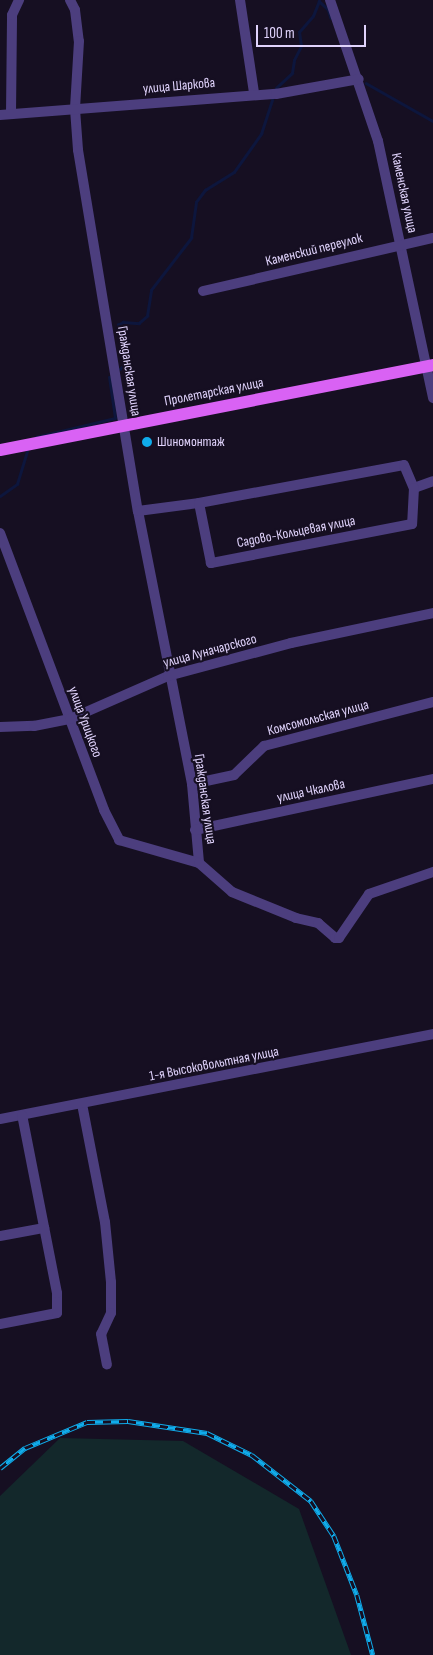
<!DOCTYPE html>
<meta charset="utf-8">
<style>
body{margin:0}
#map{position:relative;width:433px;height:1655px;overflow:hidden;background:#160f22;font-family:"Sofia Sans Condensed",sans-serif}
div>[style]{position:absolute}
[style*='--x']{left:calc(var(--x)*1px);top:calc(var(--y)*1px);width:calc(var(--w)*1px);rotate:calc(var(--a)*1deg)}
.green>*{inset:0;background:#13282b}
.stream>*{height:2.5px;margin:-1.25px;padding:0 1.25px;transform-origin:1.25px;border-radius:1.25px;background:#0d163d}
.minor>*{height:10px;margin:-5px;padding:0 5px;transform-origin:5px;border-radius:5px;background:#4c3e7e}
.major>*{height:12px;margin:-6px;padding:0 6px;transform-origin:6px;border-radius:6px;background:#d962f4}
.rail>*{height:4.5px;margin-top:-2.25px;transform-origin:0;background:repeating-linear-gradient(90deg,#160f22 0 8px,#10aceb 0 16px);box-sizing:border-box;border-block:1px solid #10aceb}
.dots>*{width:14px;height:14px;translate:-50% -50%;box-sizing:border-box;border:2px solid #160f22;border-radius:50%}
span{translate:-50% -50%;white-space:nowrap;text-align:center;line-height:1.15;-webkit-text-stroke:4.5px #160f22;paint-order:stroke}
.street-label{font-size:14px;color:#e0d3fc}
.poi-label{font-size:14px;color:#e0d3fc}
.left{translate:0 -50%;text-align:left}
.scale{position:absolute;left:256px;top:25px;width:110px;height:22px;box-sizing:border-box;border:2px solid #e0d3fc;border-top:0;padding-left:6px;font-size:15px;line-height:18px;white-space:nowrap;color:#e0d3fc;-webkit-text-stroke:4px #160f22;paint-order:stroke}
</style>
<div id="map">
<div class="green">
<i style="clip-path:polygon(60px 1438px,183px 1441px,299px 1509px,351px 1655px,0 1655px,0 1496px)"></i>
</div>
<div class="stream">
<i style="--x:319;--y:1;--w:12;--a:42"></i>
<i style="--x:328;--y:9;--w:9;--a:72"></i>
<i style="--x:366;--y:83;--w:77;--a:29.6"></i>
<i style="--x:276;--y:88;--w:22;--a:-43"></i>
<i style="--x:292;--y:73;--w:13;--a:-81"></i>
<i style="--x:294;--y:60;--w:16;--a:-63"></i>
<i style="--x:301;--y:46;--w:14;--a:-98"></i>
<i style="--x:299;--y:32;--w:21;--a:-49"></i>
<i style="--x:313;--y:16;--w:16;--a:-68"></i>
<i style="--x:120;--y:369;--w:6;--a:-45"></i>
<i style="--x:124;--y:365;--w:8;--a:-83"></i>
<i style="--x:125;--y:357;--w:33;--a:-102"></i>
<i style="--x:118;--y:325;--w:6;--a:-31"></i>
<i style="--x:123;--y:322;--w:16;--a:4"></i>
<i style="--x:139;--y:323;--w:11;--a:-41"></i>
<i style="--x:147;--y:316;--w:26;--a:-81"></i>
<i style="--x:151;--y:290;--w:66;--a:-52.4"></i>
<i style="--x:191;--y:238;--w:36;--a:-82"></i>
<i style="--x:196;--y:202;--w:15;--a:-53"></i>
<i style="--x:205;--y:190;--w:34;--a:-32"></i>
<i style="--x:234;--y:172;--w:47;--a:-54.6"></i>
<i style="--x:261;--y:134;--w:36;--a:-72"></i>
<i style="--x:36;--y:437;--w:81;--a:-13.5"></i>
<i style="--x:115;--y:418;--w:41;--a:-98.3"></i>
<i style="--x:0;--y:496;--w:21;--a:-35"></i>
<i style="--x:17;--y:484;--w:34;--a:-73"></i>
</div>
<div class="minor">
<i style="--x:70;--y:0;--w:11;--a:63"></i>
<i style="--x:75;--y:10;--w:31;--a:83"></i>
<i style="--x:79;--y:41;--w:68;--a:93.4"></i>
<i style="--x:75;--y:109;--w:41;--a:85.8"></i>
<i style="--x:78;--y:150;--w:366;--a:80.6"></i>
<i style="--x:138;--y:511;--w:278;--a:78.8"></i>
<i style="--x:192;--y:784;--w:79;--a:84.9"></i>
<i style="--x:240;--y:0;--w:94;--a:81.4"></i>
<i style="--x:330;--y:0;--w:149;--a:71.2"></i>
<i style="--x:378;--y:141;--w:263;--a:77.9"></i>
<i style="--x:11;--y:114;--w:99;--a:-89.4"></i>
<i style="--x:12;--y:15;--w:17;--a:-65"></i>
<i style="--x:0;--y:115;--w:277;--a:-4.4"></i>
<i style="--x:276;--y:94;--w:84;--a:-10.2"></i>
<i style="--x:203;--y:291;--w:236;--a:-13"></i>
<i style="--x:414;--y:488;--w:20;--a:-20"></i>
<i style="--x:138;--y:511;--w:62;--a:-7.5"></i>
<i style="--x:199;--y:503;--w:208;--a:-10.5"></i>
<i style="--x:404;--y:465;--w:25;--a:67"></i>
<i style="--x:414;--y:488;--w:36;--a:93"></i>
<i style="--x:412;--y:524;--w:205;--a:169"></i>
<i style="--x:211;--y:563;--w:61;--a:-101.3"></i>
<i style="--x:0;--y:533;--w:296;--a:69.4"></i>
<i style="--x:104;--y:810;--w:34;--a:63"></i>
<i style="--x:119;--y:840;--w:83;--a:16"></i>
<i style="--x:199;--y:863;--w:44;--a:41.3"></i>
<i style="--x:232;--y:892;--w:69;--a:22.1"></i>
<i style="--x:296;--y:918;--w:23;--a:13"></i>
<i style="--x:318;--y:923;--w:23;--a:41"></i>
<i style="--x:335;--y:938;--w:4;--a:0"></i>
<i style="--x:339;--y:938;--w:53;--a:-55.7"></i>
<i style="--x:369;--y:894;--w:68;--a:-19"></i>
<i style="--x:0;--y:727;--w:34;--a:-2"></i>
<i style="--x:34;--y:726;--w:37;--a:-11"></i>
<i style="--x:70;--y:719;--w:107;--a:-23.7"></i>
<i style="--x:168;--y:676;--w:127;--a:-15"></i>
<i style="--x:291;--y:643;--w:145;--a:-11.9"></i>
<i style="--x:192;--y:784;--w:43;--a:-12.1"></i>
<i style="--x:234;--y:775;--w:42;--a:-44"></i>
<i style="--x:264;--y:746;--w:175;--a:-14.6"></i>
<i style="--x:195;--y:830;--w:243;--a:-12.1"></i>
<i style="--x:82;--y:1104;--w:120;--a:79"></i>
<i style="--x:105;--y:1222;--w:60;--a:84.3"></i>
<i style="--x:111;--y:1282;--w:31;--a:90"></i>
<i style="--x:111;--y:1313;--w:23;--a:115"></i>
<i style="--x:101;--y:1334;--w:31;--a:79"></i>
<i style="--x:0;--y:1119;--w:441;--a:-11.1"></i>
<i style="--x:0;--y:1236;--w:45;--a:-10.3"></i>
<i style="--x:0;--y:1324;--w:58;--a:-10.9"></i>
<i style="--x:57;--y:1313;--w:20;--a:-90"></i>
<i style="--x:57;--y:1293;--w:181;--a:-101.1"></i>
</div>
<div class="major">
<i style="--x:0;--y:450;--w:441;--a:-11.1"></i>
</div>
<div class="rail">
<i style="--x:0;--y:1468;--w:32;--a:-39"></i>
<i style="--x:25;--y:1448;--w:67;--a:-22.8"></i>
<i style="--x:87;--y:1422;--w:41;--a:-1.4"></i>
<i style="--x:128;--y:1421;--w:80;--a:8.6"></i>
<i style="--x:207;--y:1433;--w:50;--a:26.1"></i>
<i style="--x:252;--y:1455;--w:75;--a:37.9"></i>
<i style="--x:311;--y:1501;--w:42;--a:56.7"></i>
<i style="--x:334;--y:1536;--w:63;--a:68.7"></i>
<i style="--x:357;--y:1595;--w:62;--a:75.1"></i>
</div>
<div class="dots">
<i style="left:147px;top:442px;background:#10aceb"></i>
</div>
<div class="street-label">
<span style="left:179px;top:86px;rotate:-5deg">улица Шаркова</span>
<span style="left:404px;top:193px;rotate:78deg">Каменская улица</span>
<span style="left:314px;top:250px;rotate:-14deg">Каменский переулок</span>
<span style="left:129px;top:371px;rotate:81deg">Гражданская улица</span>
<span style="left:214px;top:392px;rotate:-11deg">Пролетарская улица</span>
<span style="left:296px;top:532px;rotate:-11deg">Садово-Кольцевая улица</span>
<span style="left:210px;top:651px;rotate:-15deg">улица Луначарского</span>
<span style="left:318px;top:718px;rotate:-15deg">Комсомольская улица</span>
<span style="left:85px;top:722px;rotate:70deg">улица Урицкого</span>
<span style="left:311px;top:791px;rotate:-12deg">улица Чкалова</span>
<span style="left:205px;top:799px;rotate:82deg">Гражданская улица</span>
<span style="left:214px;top:1064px;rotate:-11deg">1-я Высоковольтная улица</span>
</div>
<div class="poi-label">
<span class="left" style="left:157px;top:442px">Шиномонтаж</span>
</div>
<div class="scale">100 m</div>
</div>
